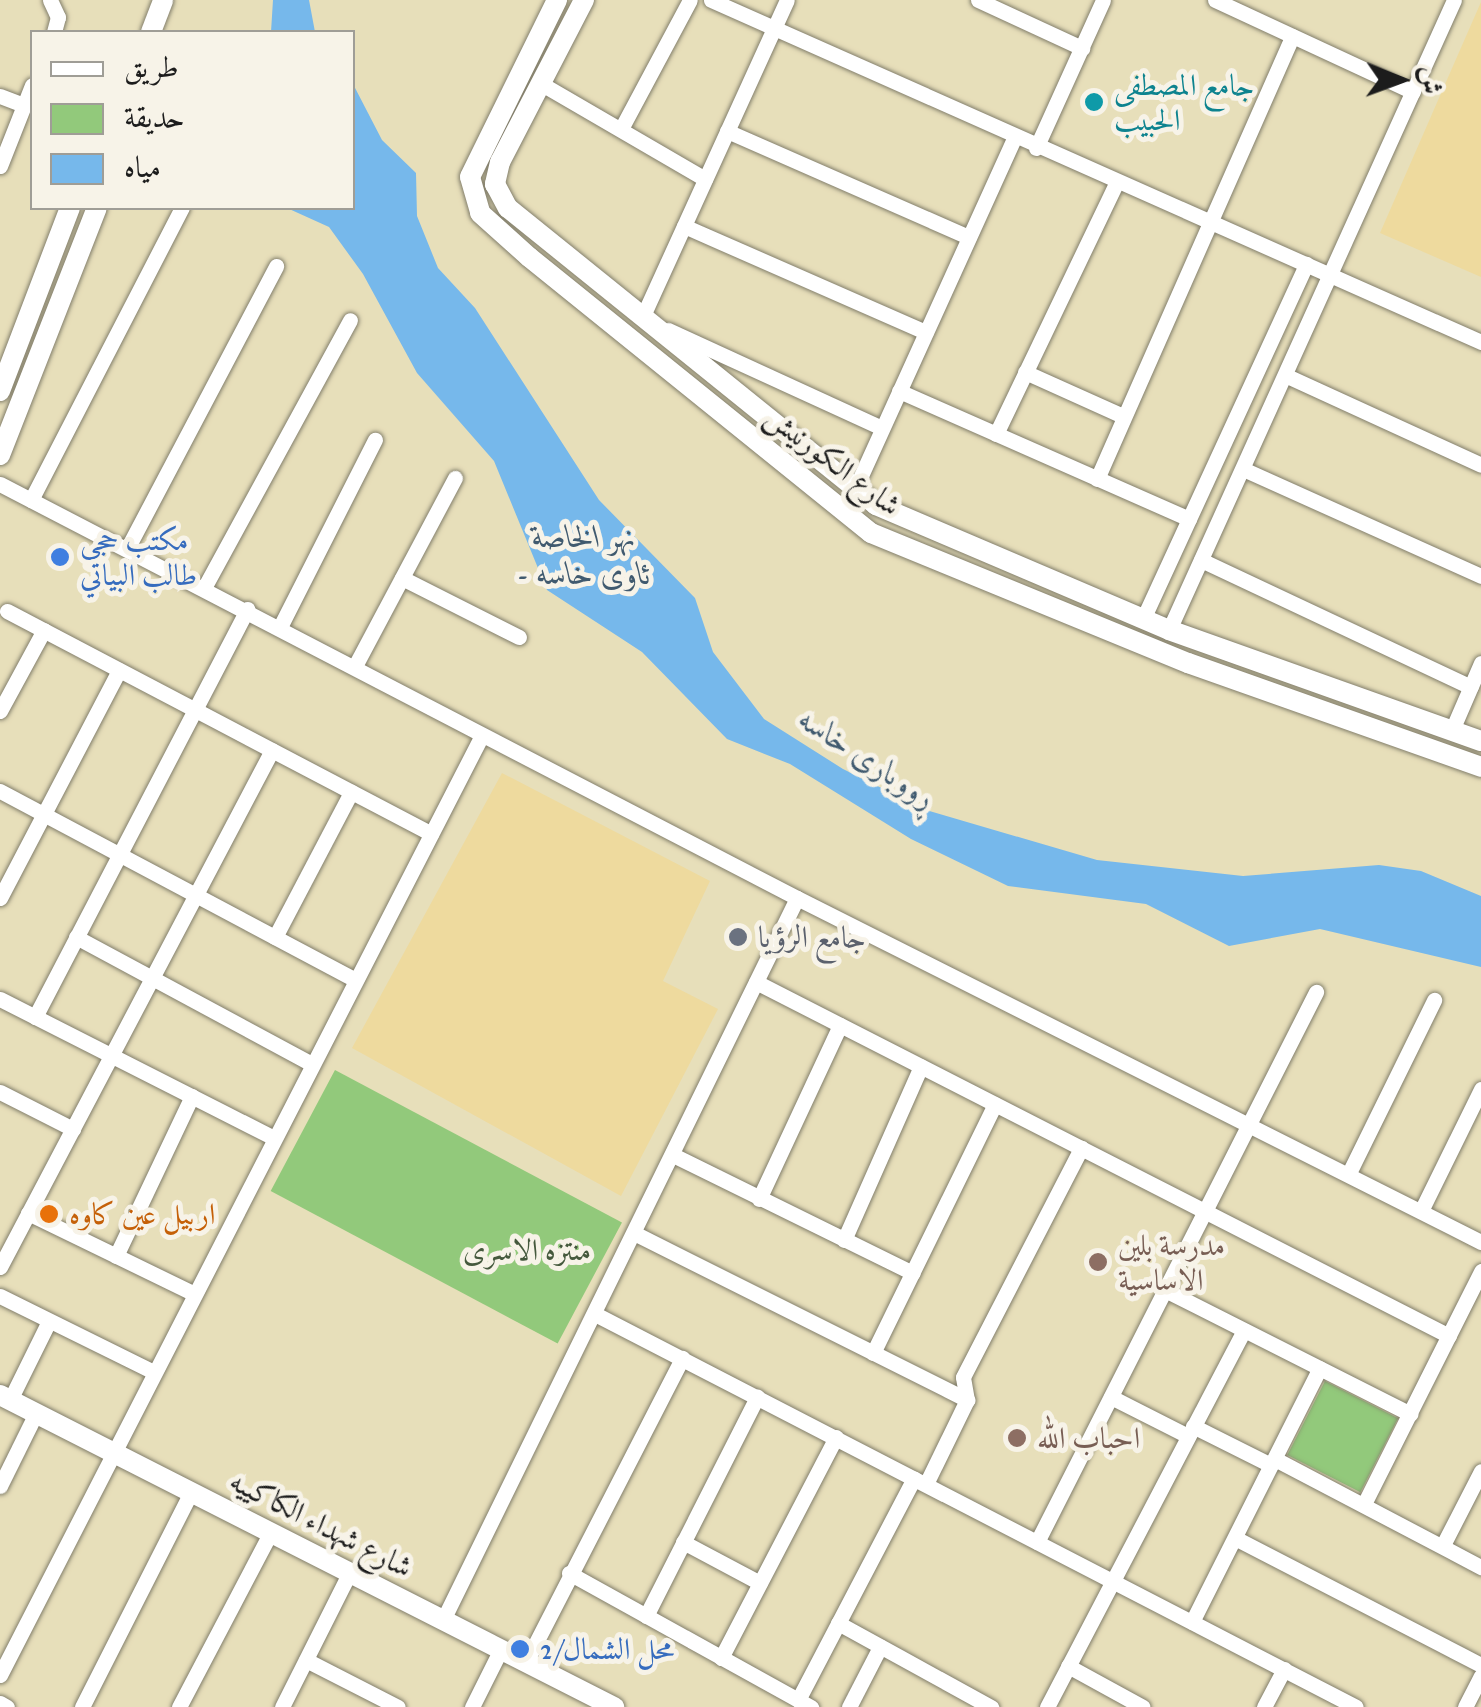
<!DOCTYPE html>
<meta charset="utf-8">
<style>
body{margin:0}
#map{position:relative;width:1481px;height:1707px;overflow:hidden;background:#e7dfba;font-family:"IM FELL Great Primer",Amiri,serif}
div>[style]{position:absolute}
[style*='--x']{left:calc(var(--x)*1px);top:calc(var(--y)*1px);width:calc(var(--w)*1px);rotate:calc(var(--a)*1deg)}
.green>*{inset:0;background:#92c97b;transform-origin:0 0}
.sand>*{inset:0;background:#eeda9e}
.water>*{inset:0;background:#76b8eb}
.roads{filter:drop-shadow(0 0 2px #827e6b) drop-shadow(0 0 2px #827e6b)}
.minor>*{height:15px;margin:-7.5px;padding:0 7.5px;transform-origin:7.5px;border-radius:7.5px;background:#fff}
.major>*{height:20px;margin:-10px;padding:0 10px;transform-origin:10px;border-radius:10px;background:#fff}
.dots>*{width:28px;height:28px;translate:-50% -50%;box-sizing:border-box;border:5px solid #f7f3e8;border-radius:50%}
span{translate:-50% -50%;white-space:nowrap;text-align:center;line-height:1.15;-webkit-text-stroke:10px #f7f3e8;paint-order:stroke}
.culture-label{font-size:30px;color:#0d838f}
.left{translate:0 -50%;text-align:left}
.street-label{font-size:30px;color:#1c1c1c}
.shop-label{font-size:30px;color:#366cbe}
.worship-label{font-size:30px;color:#5b616d}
.food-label{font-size:30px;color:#c56008}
.education-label{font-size:30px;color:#785e54}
.park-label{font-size:30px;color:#45593d}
.water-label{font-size:32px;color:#405a6f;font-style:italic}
.legend{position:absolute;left:30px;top:30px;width:325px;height:180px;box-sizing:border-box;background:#f7f3e8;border:2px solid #9f9d96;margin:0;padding:12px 18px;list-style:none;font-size:30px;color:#1c1c1c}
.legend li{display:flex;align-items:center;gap:20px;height:50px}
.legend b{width:50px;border:2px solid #9f9d96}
.north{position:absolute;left:1351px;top:30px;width:100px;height:100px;-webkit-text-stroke:8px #f7f3e8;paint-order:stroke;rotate:91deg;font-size:28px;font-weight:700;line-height:40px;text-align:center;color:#1c1c1c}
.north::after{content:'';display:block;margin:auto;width:35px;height:45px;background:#1c1c1c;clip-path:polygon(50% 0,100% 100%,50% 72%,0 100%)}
</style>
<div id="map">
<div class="green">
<i style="left:335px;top:1070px;width:325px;height:137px;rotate:28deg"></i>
<i style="left:1325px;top:1381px;width:82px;height:83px;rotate:27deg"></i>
</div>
<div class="sand">
<i style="clip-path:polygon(1481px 2px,1481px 277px,1380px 233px)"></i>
<i style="clip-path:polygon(502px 773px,710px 881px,663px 981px,718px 1009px,621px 1196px,352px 1048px)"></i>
</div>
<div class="water">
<i style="clip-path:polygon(273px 0,309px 0,315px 32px,271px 32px)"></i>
<i style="clip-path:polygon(353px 84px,382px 140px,416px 173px,417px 216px,438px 268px,475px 308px,599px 500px,695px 598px,713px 652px,764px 719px,843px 769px,926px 810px,1097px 860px,1243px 876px,1379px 865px,1421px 871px,1481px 896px,1481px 967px,1320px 929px,1229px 946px,1146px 904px,1008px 886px,911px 839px,790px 764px,727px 739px,642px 652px,547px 590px,494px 461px,417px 373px,363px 274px,329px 227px,287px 208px,352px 208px)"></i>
</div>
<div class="roads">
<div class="minor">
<i style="--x:50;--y:0;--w:19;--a:65"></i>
<i style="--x:58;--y:17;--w:16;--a:105"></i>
<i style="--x:711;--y:0;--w:843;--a:23.95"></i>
<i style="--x:978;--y:0;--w:115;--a:24.8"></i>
<i style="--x:1215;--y:0;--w:218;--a:24.9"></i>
<i style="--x:540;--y:83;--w:191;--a:30.2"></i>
<i style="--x:0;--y:96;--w:26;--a:21"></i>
<i style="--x:621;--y:129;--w:146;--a:-61.9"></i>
<i style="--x:727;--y:131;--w:264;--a:23.7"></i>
<i style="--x:1036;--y:148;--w:162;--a:-65.6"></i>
<i style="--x:0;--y:166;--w:87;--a:-68.4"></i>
<i style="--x:684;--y:226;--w:264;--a:23.7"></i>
<i style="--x:647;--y:321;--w:6;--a:-149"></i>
<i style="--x:642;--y:318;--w:349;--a:-65.5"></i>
<i style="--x:668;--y:330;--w:235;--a:24.6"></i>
<i style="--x:1025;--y:372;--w:107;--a:24.2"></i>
<i style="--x:1287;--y:376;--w:213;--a:24.6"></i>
<i style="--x:899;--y:391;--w:317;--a:23.8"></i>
<i style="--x:996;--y:434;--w:278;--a:-64.4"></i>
<i style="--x:1243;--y:469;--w:261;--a:24.2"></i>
<i style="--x:1097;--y:479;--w:484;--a:-66.2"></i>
<i style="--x:0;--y:484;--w:898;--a:27.45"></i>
<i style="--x:797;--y:898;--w:766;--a:26.7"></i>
<i style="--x:855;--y:489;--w:385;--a:-65.6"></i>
<i style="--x:31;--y:500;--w:329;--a:-62.7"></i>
<i style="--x:127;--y:549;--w:320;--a:-62.2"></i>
<i style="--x:1201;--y:560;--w:298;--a:25.2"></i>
<i style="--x:402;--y:578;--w:131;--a:26.8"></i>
<i style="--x:204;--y:588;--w:305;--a:-61.4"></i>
<i style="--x:7;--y:611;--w:479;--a:27.7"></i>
<i style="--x:1143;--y:619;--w:391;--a:-65.3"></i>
<i style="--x:280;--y:627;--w:210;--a:-63.1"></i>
<i style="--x:1169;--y:630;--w:691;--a:-65.66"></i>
<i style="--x:355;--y:666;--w:213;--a:-62"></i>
<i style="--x:0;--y:711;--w:92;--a:-61.5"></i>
<i style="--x:1452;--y:730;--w:73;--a:-66.6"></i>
<i style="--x:0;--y:791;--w:402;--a:28"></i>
<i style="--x:0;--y:898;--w:257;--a:-62.4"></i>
<i style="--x:76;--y:937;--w:268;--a:28.3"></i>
<i style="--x:275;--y:937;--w:164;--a:-62.3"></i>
<i style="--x:756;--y:982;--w:778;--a:27.06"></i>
<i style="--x:0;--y:999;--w:307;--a:26.9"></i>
<i style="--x:35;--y:1017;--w:460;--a:-62.5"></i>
<i style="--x:0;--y:1092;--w:82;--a:26.9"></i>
<i style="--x:673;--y:1155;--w:267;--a:26.2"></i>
<i style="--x:1349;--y:1173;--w:193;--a:-63.8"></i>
<i style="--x:759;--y:1199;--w:192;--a:-65"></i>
<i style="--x:1421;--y:1211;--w:136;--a:-63.8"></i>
<i style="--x:28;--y:1213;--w:183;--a:25.9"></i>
<i style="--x:634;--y:1233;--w:373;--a:26.6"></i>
<i style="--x:844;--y:1240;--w:190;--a:-66.1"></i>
<i style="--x:116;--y:1256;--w:177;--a:-64.6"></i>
<i style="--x:0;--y:1267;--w:584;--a:-62.25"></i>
<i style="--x:1165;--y:1290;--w:275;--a:26.8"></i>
<i style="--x:0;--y:1296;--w:169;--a:26.3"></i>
<i style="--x:595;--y:1314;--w:856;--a:27.31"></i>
<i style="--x:873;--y:1353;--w:277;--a:-63.9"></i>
<i style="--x:1111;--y:1397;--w:86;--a:26.9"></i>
<i style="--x:10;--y:1400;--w:88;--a:-63.7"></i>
<i style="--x:1193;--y:1426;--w:87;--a:26.6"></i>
<i style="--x:1275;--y:1459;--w:233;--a:27.7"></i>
<i style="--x:926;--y:1484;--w:93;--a:-64"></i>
<i style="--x:967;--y:1400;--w:23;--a:-100"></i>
<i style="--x:963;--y:1377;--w:258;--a:-62.7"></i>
<i style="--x:0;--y:1486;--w:81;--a:-63.7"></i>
<i style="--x:1364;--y:1504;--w:261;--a:-63.3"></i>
<i style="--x:1235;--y:1538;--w:277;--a:27.3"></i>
<i style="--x:683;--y:1542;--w:87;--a:28"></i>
<i style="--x:1037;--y:1542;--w:617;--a:-63.1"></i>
<i style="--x:1443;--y:1545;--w:83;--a:-62.8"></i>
<i style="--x:569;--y:1573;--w:277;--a:29"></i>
<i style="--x:646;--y:1616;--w:246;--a:-63.1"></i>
<i style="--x:443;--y:1620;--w:804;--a:-63.88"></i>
<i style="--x:1192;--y:1622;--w:284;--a:-63.3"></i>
<i style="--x:838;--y:1623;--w:175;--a:28.8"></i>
<i style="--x:721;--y:1658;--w:249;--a:-62.5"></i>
<i style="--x:306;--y:1660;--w:103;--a:27.1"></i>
<i style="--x:526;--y:1662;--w:342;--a:-62.8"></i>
<i style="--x:1068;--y:1666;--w:85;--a:28.7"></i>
<i style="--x:0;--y:1675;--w:1056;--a:-62.85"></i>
<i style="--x:798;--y:1700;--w:250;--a:-62.4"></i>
<i style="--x:0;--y:1703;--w:8;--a:30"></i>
<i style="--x:82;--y:1707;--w:241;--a:-63.1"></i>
<i style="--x:179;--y:1707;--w:198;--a:-62.3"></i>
<i style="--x:282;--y:1707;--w:151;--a:-63.3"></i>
<i style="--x:472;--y:1707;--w:65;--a:-63.4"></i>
<i style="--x:849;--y:1707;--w:68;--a:-62.7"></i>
<i style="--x:1047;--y:1707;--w:425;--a:-62.4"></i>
<i style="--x:1264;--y:1707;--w:43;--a:-62.2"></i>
<i style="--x:1465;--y:1707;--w:35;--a:-63"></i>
</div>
<div class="major">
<i style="--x:557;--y:0;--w:197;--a:116.2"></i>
<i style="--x:470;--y:177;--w:37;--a:74"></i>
<i style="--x:480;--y:213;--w:66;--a:41.9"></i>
<i style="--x:529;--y:257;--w:439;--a:38.9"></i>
<i style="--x:871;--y:533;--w:343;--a:22.3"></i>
<i style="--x:1188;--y:663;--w:311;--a:19.5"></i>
<i style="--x:584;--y:0;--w:182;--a:117.4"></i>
<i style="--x:500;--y:162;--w:23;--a:103"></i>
<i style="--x:495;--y:184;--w:27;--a:62"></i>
<i style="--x:508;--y:208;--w:473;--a:38.9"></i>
<i style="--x:876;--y:505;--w:319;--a:23.1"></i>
<i style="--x:1169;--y:630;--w:331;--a:19.6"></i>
<i style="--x:151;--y:32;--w:34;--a:-69"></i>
<i style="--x:0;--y:391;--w:196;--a:-69.1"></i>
<i style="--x:0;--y:455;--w:265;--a:-68.6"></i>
<i style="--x:0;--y:1395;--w:689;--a:26.94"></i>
</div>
</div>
<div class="dots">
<i style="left:1094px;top:102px;background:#0f9aa8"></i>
<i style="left:60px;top:557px;background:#3f7fe0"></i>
<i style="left:738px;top:937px;background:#6b7280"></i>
<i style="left:49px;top:1214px;background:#e8710a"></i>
<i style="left:1098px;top:1262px;background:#8d6e63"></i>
<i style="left:1017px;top:1438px;background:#8d6e63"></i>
<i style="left:520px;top:1649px;background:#3f7fe0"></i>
</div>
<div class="culture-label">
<span class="left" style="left:1114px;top:102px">جامع المصطفى<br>الحبيب</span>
</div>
<div class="street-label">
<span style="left:833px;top:461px;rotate:37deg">شارع الكورنيش</span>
<span style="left:321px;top:1524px;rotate:27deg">شارع شهداء الكاكييه</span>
</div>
<div class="shop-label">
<span class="left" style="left:80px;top:557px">مكتب حجي<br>طالب البياتي</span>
<span class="left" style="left:540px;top:1649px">محل الشمال/2</span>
</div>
<div class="worship-label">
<span class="left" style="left:758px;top:937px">جامع الرؤيا</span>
</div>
<div class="food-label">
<span class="left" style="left:69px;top:1214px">اربيل عين كاوه</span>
</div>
<div class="education-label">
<span class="left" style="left:1118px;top:1262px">مدرسة بلين<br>الاساسية</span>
<span class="left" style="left:1037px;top:1438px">احباب الله</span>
</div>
<div class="park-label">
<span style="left:527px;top:1250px">منتزه الاسرى</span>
</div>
<div class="water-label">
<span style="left:584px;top:556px">نهر الخاصة<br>- ئاوی خاسە</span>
<span style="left:867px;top:759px;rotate:33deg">ڕووباری خاسە</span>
</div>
<ul class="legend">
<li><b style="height:12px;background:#fff"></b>طريق</li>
<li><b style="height:28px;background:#92c97b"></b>حديقة</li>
<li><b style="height:28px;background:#76b8eb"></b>مياه</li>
</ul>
<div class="north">ش</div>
</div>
